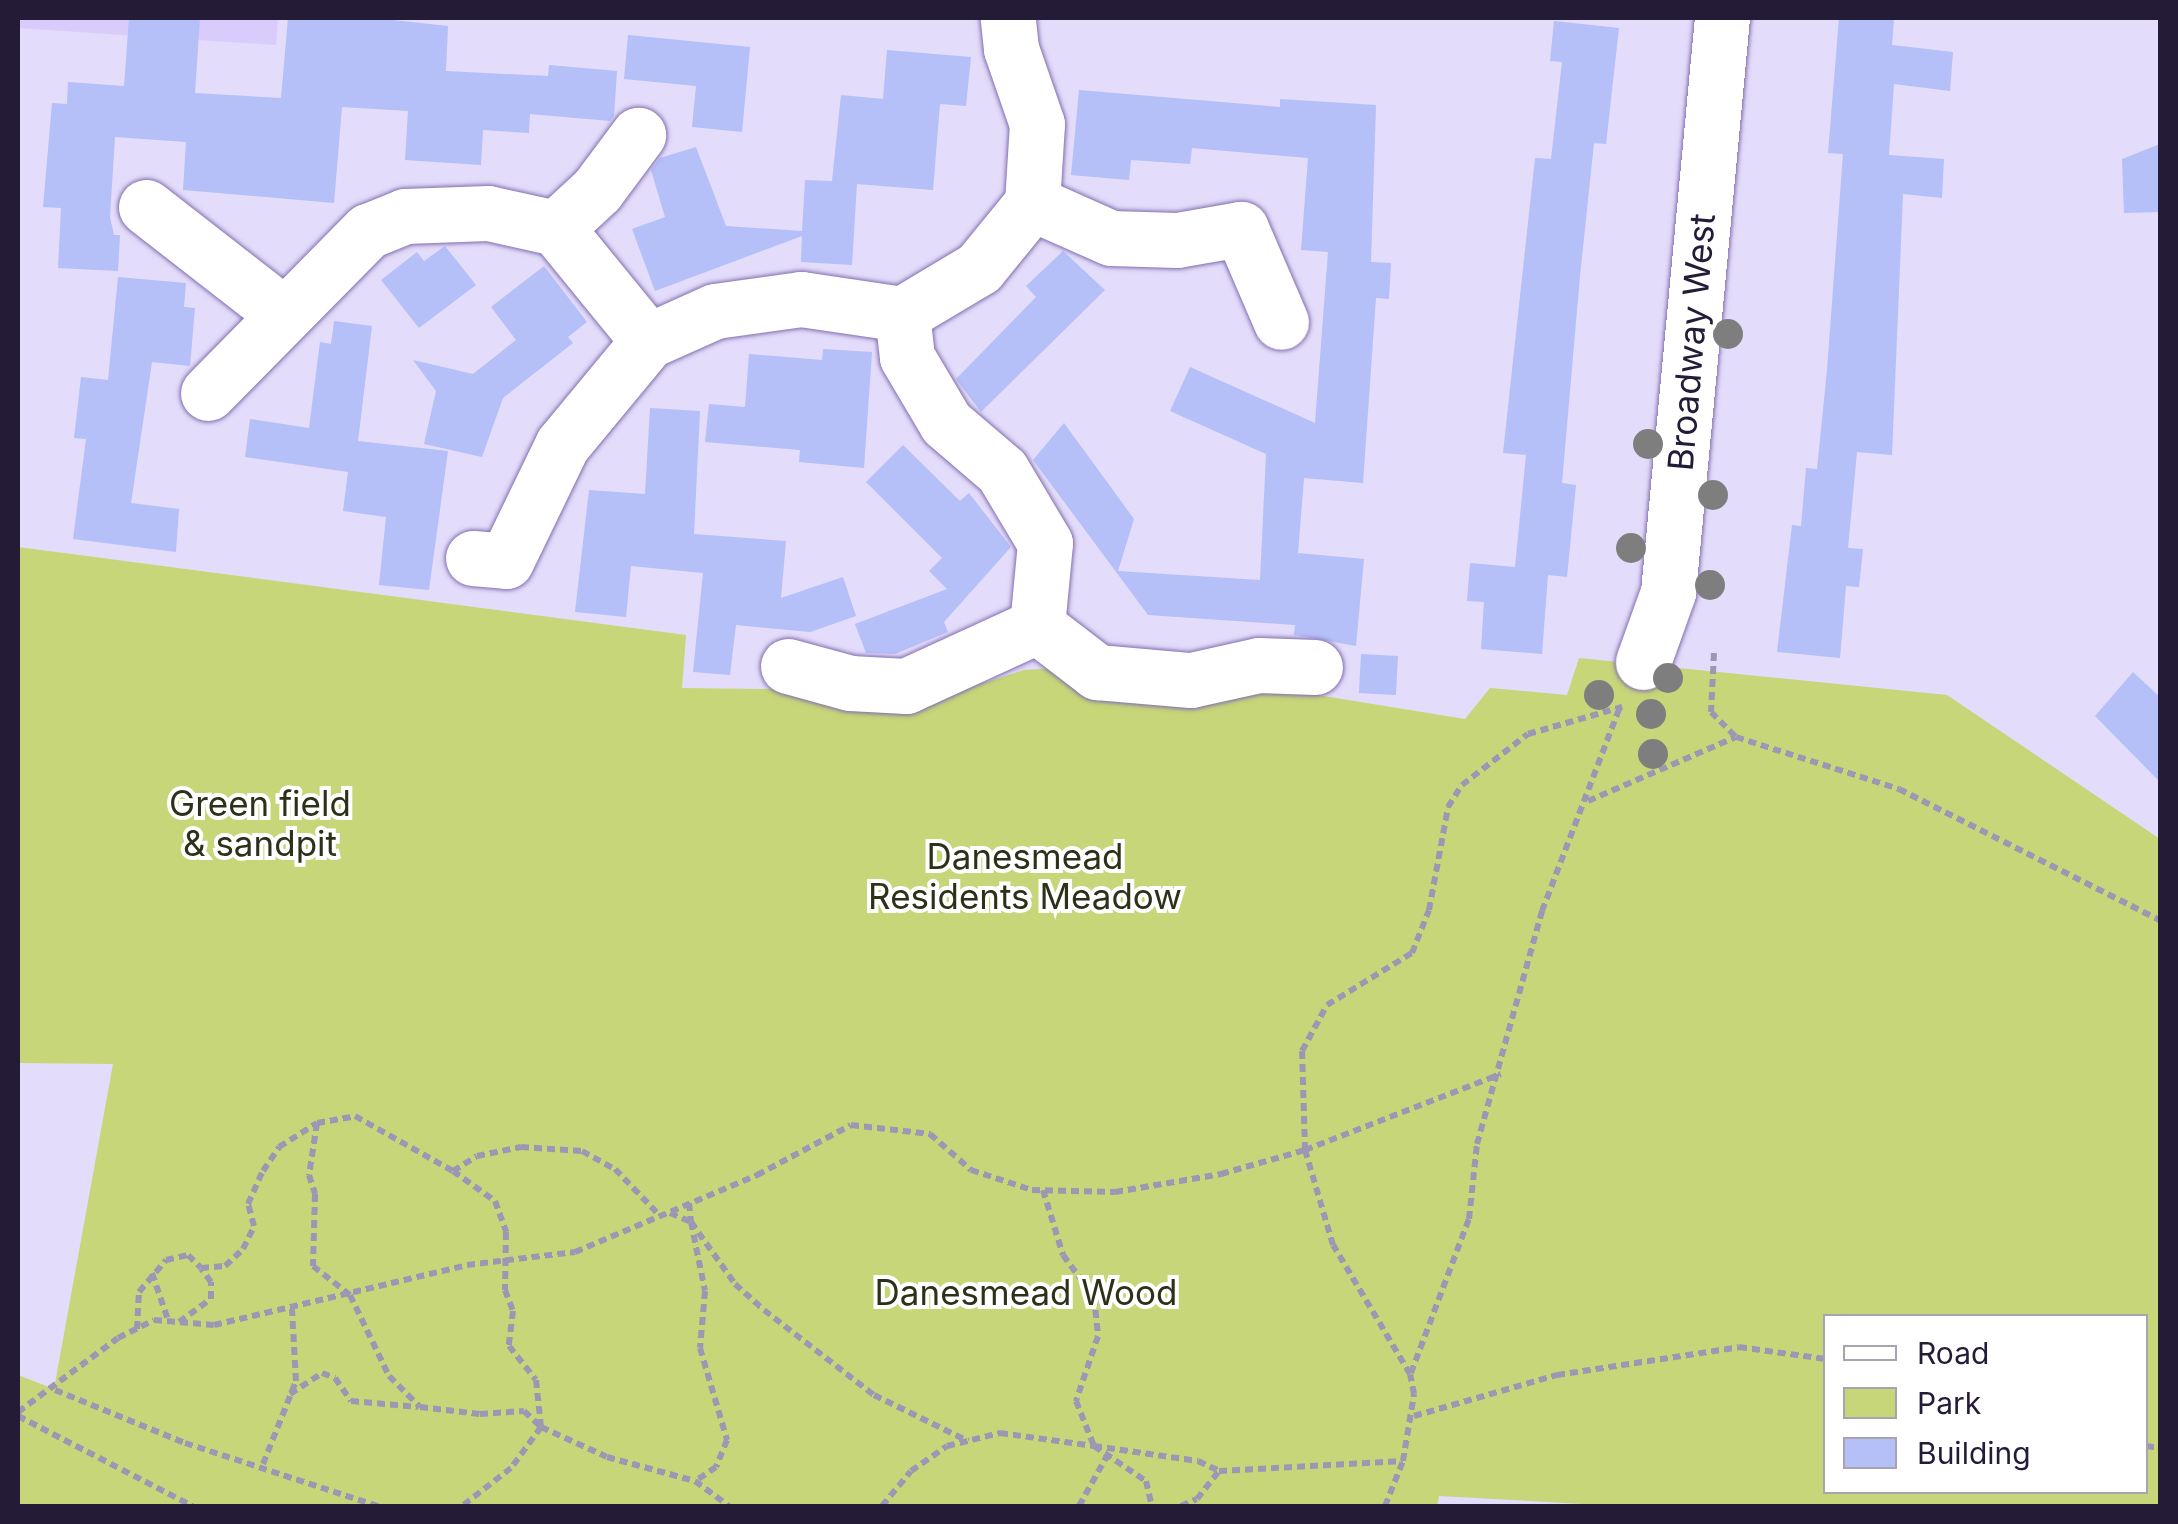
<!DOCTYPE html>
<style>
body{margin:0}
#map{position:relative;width:2178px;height:1524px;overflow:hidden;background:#e3dcfa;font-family:Inter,sans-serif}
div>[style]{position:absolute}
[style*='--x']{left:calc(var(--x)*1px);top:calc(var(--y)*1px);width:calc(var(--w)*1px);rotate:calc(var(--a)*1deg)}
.built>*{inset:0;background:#d9ccfd}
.green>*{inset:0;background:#c6d678}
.building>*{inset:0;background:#b5bff8;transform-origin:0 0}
.path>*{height:6px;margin-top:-3px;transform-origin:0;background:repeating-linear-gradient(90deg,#9e97b4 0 8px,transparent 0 13px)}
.roads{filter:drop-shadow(0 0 2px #826eb1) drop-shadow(0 0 2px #826eb1)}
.minor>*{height:55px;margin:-27.5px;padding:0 27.5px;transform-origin:27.5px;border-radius:27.5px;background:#fff}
.trees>*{width:30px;height:30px;margin:-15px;border-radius:50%;background:#7f7e7e}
span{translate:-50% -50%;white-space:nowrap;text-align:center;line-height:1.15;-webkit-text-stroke:8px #fff;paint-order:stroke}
.street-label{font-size:35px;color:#241b37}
.park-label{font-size:35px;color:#2d3119}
.frame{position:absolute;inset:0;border:20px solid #241b37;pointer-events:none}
.legend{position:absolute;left:1823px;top:1314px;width:325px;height:180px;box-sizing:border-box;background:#fff;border:2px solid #a7a4af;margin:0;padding:12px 18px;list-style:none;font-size:30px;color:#241b37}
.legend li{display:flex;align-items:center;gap:20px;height:50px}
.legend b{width:50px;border:2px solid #a7a4af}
</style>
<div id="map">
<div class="built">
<i style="clip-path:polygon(18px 18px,278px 18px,276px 45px,18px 28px)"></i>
</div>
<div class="green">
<i style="clip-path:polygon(evenodd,18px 547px,686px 635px,682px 688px,958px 691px,1024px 670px,1058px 668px,1299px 692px,1465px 719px,1490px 688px,1567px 695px,1579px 658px,1947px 695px,2160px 839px,2160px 1506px,1619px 1506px,1439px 1496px,1437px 1506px,18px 1506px,18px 1375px,54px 1389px,113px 1064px,18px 1063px,18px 547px,1826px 1316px,2146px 1316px,2146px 1492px,1826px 1492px,1826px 1316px)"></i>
</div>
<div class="building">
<i style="clip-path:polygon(129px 18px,200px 18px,195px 93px,281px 98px,288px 18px,374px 18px,448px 26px,446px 71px,548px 76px,549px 65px,617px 71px,614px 116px,610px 121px,530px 114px,529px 133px,483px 130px,481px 165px,405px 160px,408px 111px,342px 107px,334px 203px,183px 190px,186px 142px,115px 137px,110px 217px,114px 235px,120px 235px,118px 271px,58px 268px,61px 208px,43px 207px,52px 103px,67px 104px,68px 82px,124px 86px)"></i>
<i style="clip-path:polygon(1839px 18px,1894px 18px,1892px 45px,1953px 52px,1950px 91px,1894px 84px,1889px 155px,1944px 159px,1942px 198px,1903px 194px,1892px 455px,1857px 452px,1848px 548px,1863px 549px,1859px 587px,1846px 586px,1840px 658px,1777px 652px,1792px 525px,1801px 526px,1806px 468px,1817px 469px,1827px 370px,1843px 154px,1828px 153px)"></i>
<i style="clip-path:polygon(1554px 21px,1619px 28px,1606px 144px,1594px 143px,1580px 276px,1562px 483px,1576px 485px,1567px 577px,1548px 575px,1542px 654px,1481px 649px,1484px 602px,1467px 601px,1470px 563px,1515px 567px,1526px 455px,1503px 453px,1535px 158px,1551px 159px,1562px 62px,1550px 61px)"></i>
<i style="clip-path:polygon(628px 35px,750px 47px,742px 132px,692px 127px,696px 86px,624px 79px)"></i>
<i style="clip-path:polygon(887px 50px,971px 57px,966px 106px,940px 104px,933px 190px,857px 184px,852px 265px,801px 262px,802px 236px,655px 291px,632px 229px,665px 217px,651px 170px,660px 158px,696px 147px,726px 226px,802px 231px,805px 180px,832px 181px,841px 95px,883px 99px)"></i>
<i style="clip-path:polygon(1079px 90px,1280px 107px,1280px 99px,1376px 105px,1371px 262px,1391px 263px,1389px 299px,1376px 298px,1363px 483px,1304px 478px,1298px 553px,1364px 559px,1356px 646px,1294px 635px,1295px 625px,1148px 615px,1033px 460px,1064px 423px,1134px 519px,1118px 571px,1260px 580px,1266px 454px,1170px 411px,1190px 367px,1315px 423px,1328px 252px,1301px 250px,1308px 158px,1192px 148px,1190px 164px,1131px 160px,1129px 180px,1071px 175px)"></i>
<i style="clip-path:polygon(2160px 144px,2160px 212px,2124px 213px,2122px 159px)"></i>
<i style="clip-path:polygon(445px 246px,476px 285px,419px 328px,381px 280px,417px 252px,424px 261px)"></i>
<i style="clip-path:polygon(1063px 251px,1105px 290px,981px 412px,956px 379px,1036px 297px,1026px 286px)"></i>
<i style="clip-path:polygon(544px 266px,587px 322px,568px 337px,573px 343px,503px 398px,482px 457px,424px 444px,436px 391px,413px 360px,473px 374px,516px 340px,491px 307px)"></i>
<i style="clip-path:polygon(118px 277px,186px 283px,184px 307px,195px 308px,190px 366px,152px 362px,131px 503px,179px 509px,176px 552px,73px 539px,86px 439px,74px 438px,81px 377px,108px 380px)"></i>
<i style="clip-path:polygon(334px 321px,372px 326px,358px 441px,448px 451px,429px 590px,379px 585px,386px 517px,343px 511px,348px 472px,245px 457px,250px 419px,309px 428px,320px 342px,331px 344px)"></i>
<i style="clip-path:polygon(823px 349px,872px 352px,864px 468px,799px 462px,800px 450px,705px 442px,709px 404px,745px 407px,749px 354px,822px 360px)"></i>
<i style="clip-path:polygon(650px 408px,700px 411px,694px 534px,786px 541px,781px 598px,843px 577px,856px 616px,810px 632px,736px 625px,730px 675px,693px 672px,703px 573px,631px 566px,626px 617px,575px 612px,589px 490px,645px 494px)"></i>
<i style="clip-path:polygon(903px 445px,960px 501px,969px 493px,1011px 547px,944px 622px,948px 632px,895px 654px,866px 653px,855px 624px,947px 589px,929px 571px,942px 558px,866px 482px)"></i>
<i style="left:1361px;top:654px;width:37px;height:39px;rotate:3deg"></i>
<i style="clip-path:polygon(2133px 672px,2160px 697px,2160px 782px,2095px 716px)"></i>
</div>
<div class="path">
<i style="--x:1714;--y:653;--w:59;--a:92.9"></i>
<i style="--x:1711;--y:712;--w:35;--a:45"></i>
<i style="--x:1736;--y:737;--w:171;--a:17.7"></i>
<i style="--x:1899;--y:789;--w:292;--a:26.7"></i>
<i style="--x:1588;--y:801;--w:161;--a:-23.4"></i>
<i style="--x:317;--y:1123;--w:53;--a:98.7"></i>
<i style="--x:309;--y:1175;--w:20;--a:72"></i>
<i style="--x:315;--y:1194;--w:72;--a:91.6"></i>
<i style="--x:313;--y:1266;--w:47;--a:38.1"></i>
<i style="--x:350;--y:1295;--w:90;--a:64.3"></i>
<i style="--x:389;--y:1376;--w:44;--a:45"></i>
<i style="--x:420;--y:1407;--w:60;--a:6.7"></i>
<i style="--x:480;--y:1414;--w:44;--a:-3.9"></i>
<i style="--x:524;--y:1411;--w:23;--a:43"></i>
<i style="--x:541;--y:1427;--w:72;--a:24.4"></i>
<i style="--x:607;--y:1457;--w:91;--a:15.3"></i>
<i style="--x:695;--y:1481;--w:42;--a:36.3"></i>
<i style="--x:453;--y:1171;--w:52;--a:35.5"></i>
<i style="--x:495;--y:1201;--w:33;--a:70"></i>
<i style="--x:506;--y:1232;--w:58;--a:91"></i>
<i style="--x:505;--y:1290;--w:22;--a:69"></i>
<i style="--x:513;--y:1311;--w:35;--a:97"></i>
<i style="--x:509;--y:1346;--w:43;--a:51.5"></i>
<i style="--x:536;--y:1380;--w:47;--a:83.9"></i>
<i style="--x:541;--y:1427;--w:51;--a:126.2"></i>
<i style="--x:511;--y:1468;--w:62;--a:142.2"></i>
<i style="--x:1043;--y:1190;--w:68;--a:72.9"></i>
<i style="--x:1063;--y:1255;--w:52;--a:53.6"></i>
<i style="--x:1094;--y:1297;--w:39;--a:84"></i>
<i style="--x:1098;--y:1336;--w:69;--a:108.7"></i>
<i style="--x:1076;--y:1401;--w:48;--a:68.2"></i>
<i style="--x:1094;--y:1446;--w:105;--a:8.2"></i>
<i style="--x:1198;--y:1461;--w:23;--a:25"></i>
<i style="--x:689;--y:1203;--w:19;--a:84"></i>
<i style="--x:691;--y:1222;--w:76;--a:54.6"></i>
<i style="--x:735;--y:1284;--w:39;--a:42"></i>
<i style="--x:764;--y:1310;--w:139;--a:37.7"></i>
<i style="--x:874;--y:1395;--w:105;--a:26.1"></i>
<i style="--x:670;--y:1213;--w:23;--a:23"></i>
<i style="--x:691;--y:1222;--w:70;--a:78.5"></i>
<i style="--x:705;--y:1291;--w:57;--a:95"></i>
<i style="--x:700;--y:1348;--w:96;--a:73.6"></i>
<i style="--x:727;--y:1440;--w:29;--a:112"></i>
<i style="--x:716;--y:1467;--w:25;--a:146"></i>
<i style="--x:152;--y:1273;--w:50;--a:71.2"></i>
<i style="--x:179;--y:1322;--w:39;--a:-36"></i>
<i style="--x:211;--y:1299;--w:17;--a:-90"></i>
<i style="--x:211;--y:1282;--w:17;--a:-126"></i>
<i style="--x:137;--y:1329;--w:37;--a:-87"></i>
<i style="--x:139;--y:1292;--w:42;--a:-49.8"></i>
<i style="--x:166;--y:1260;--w:23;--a:-13"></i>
<i style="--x:188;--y:1255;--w:18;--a:45"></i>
<i style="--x:201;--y:1268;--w:24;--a:-5"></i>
<i style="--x:225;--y:1266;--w:25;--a:-43"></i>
<i style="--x:243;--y:1249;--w:25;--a:-64"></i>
<i style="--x:254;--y:1226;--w:23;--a:-105"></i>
<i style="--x:248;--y:1204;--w:36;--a:-66"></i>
<i style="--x:263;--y:1171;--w:29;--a:-56"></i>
<i style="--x:279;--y:1147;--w:45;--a:-32.3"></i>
<i style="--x:317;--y:1123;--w:39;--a:-10"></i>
<i style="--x:355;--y:1116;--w:112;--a:29.3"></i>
<i style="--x:453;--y:1171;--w:28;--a:-32"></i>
<i style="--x:477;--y:1156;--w:45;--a:-11.6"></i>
<i style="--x:521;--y:1147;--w:61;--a:3.8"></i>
<i style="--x:582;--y:1151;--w:38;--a:29"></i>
<i style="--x:615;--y:1169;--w:65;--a:46.2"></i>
<i style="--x:1411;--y:1373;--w:165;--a:-69.4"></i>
<i style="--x:1469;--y:1219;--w:75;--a:-83.9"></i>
<i style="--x:1477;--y:1144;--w:242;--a:-74.4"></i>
<i style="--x:1542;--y:911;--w:216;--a:-69.1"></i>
<i style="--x:55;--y:1390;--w:140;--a:22.2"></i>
<i style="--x:185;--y:1443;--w:203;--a:18.1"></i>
<i style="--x:290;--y:1394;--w:38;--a:-33"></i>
<i style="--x:322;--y:1373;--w:14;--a:21"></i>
<i style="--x:335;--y:1378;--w:28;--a:55"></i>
<i style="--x:351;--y:1401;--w:67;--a:5.1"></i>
<i style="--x:18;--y:1412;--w:124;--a:-36.5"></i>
<i style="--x:118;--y:1338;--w:40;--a:-26.6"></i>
<i style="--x:154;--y:1320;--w:60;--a:4.8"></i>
<i style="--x:214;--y:1325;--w:260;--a:-13.3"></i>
<i style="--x:467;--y:1265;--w:109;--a:-6.9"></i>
<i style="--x:575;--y:1252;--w:198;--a:-22.9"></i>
<i style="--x:757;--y:1175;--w:106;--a:-28"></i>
<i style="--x:851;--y:1125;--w:80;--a:6.5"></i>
<i style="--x:930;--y:1134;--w:55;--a:41.3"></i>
<i style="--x:971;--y:1170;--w:64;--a:18.2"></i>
<i style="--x:1032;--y:1190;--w:83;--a:1.4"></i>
<i style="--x:1115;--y:1192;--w:108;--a:-9.6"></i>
<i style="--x:1221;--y:1174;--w:87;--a:-15.9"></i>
<i style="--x:1305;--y:1150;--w:210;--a:-21.2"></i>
<i style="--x:18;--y:1416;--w:196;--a:27.3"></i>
<i style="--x:1414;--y:1416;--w:149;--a:-16"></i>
<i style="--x:1557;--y:1375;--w:184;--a:-8.7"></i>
<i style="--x:1739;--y:1347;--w:88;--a:7.9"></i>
<i style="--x:2146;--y:1446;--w:14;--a:8"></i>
<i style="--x:263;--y:1464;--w:89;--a:-68.3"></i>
<i style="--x:296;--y:1381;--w:72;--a:-93.2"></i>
<i style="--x:882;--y:1506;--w:45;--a:-50.4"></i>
<i style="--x:911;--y:1471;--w:44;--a:-34.8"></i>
<i style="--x:947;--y:1446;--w:55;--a:-13.8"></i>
<i style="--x:1000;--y:1433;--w:95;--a:7.9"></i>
<i style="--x:1094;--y:1446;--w:63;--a:33.9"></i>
<i style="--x:1146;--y:1481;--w:26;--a:77"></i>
<i style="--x:1079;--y:1506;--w:57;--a:-60.8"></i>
<i style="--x:1181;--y:1506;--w:17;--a:-24"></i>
<i style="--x:1197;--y:1499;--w:36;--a:-52"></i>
<i style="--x:1219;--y:1471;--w:184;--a:-3.1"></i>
<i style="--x:1385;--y:1506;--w:48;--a:-68.2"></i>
<i style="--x:1403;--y:1461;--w:68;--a:-80.7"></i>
<i style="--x:1414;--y:1394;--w:20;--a:-101"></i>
<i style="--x:1410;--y:1374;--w:150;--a:-120.8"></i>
<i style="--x:1333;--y:1245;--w:99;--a:-106.4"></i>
<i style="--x:1305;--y:1150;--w:99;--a:-91.7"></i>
<i style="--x:1302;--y:1051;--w:52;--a:-61.5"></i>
<i style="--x:1327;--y:1005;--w:100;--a:-31.5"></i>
<i style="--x:1412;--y:953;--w:46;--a:-68.4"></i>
<i style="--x:1429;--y:910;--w:105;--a:-79.5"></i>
<i style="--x:1448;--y:807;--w:26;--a:-58"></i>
<i style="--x:1462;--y:785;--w:83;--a:-37.7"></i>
<i style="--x:1528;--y:734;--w:98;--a:-16"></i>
</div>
<div class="roads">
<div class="minor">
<i style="--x:1032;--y:203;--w:86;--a:23.9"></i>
<i style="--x:1111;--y:238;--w:66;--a:1.7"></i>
<i style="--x:1177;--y:240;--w:65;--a:-9.8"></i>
<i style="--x:1241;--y:229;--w:101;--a:66.7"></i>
<i style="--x:146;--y:207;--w:171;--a:37.9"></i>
<i style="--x:556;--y:228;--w:56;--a:-42.8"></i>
<i style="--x:597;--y:190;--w:69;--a:-53.3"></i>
<i style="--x:208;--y:393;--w:228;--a:-45.4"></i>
<i style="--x:368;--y:231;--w:40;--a:-22"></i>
<i style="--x:405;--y:216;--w:83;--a:-2.1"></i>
<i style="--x:488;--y:213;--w:70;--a:12.4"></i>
<i style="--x:556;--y:228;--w:146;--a:50.8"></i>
<i style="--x:473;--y:558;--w:33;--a:5"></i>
<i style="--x:506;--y:561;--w:129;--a:-64.2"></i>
<i style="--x:562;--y:445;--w:135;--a:-50.4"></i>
<i style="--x:648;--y:341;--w:73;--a:-24.1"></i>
<i style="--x:715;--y:311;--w:87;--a:-7.9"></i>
<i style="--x:801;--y:299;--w:102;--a:8.4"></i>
<i style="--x:902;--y:314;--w:90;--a:-30.9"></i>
<i style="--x:979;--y:268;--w:84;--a:-50.8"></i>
<i style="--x:1032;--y:203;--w:79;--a:-86.4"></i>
<i style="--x:1037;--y:124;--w:79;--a:-109.1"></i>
<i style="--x:1011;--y:49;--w:31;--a:-96"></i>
<i style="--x:1037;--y:626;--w:76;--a:37.5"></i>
<i style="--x:1097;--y:672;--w:94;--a:4.9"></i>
<i style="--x:1191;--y:680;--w:70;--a:-12.4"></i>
<i style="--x:1259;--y:665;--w:56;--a:2"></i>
<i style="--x:1643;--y:662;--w:74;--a:-70.3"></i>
<i style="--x:1668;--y:592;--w:577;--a:-84.63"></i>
<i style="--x:788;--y:666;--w:64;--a:15.3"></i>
<i style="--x:850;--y:683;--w:56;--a:3.1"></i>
<i style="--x:906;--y:686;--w:144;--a:-24.6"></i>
<i style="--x:1037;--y:626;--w:83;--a:-84.5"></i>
<i style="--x:1045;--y:543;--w:84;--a:-120.8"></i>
<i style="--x:1002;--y:471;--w:74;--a:-139.4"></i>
<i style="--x:946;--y:423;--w:77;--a:-120.6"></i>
<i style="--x:907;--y:357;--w:43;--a:-96.6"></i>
</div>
</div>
<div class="trees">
<i style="left:1728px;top:334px"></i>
<i style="left:1648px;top:444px"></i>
<i style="left:1713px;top:495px"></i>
<i style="left:1631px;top:548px"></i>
<i style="left:1710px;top:585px"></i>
<i style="left:1668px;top:678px"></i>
<i style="left:1599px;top:695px"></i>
<i style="left:1651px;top:714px"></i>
<i style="left:1653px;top:754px"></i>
</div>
<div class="street-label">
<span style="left:1691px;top:342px;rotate:-85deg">Broadway West</span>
</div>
<div class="park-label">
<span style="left:260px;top:823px">Green field<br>&amp; sandpit</span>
<span style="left:1025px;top:876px">Danesmead<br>Residents Meadow</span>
<span style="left:1026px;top:1292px">Danesmead Wood</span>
</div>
<div class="frame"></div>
<ul class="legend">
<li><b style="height:12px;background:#fff"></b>Road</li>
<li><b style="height:28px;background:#c6d678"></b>Park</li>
<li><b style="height:28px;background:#b5bff8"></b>Building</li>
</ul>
</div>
